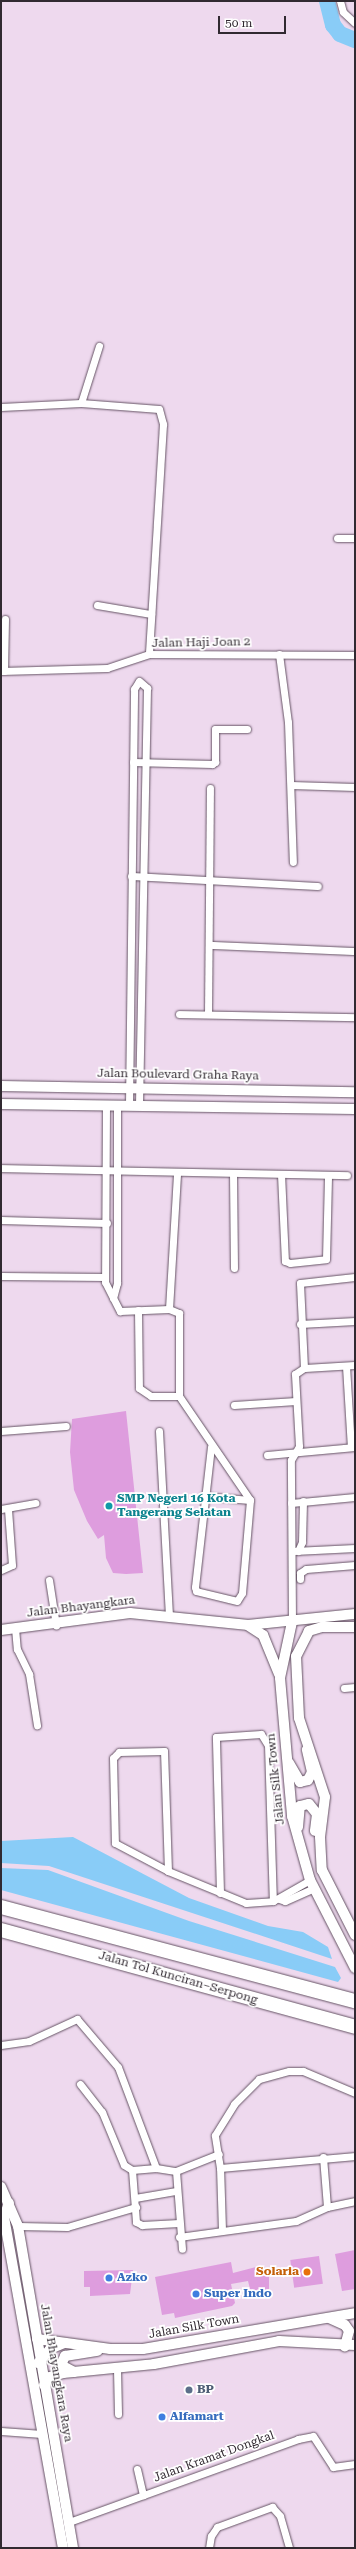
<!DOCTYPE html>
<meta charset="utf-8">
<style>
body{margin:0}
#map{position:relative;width:356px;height:2549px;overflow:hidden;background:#eed9ee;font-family:"Roboto Serif",serif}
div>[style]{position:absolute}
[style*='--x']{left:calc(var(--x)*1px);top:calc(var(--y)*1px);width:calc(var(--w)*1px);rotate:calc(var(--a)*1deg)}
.water>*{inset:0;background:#89ccf7}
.river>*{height:16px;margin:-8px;padding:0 8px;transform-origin:8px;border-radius:8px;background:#89ccf7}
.building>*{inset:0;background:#de9dde;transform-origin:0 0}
.roads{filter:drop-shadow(0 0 1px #665465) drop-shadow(0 0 1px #665465)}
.street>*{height:7px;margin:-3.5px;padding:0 3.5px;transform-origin:3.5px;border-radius:3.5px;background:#fff}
.secondary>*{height:10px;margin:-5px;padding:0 5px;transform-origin:5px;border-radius:5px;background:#fff}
.highway>*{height:14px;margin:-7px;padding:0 7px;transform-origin:7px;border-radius:7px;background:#fff}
.dots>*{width:11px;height:11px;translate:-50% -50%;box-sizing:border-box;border:2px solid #fff;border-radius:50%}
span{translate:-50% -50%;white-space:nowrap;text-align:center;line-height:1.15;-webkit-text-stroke:3.5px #fff;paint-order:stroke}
.street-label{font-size:12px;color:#312931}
.culture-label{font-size:12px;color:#0d838f;font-weight:700}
.left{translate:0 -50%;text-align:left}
.food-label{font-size:12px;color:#c56008;font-weight:700}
.right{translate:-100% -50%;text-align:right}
.shop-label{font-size:12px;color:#366cbe;font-weight:700}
.service-label{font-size:12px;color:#4e5e75;font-weight:700}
.frame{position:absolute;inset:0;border:2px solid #312931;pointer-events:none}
.scale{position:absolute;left:218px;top:16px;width:68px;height:18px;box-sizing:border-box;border:2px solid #312931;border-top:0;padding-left:5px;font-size:12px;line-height:14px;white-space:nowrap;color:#312931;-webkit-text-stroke:3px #fff;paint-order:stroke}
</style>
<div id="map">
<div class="water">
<i style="clip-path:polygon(73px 1837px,189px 1898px,268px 1926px,303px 1932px,328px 1947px,332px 1959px,49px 1866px,1px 1863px,1px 1841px)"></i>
<i style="clip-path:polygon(1px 1868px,48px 1870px,189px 1921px,335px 1967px,341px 1978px,338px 1982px,1px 1890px)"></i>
</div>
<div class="river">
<i style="--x:327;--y:1;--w:25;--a:76"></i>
<i style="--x:333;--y:25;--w:11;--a:52"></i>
<i style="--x:340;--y:34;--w:16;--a:22"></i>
</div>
<div class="building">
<i style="clip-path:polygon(126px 1411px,143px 1573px,126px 1574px,113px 1573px,106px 1558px,104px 1535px,98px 1539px,87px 1521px,74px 1490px,70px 1452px,72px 1419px)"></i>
<i style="clip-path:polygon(355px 2250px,355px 2289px,342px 2291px,335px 2254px)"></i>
<i style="left:319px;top:2256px;width:28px;height:29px;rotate:82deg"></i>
<i style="clip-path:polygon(231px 2262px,233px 2273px,264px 2265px,265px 2271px,269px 2271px,269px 2289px,251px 2293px,248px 2281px,231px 2284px,235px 2303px,232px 2306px,175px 2318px,174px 2313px,162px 2315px,155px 2277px)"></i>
<i style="clip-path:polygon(133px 2270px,130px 2294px,90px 2296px,90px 2287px,84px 2287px,84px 2271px)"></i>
</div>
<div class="roads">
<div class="street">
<i style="--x:340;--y:1;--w:11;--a:75"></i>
<i style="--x:343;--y:12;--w:16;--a:43"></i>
<i style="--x:81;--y:403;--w:60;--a:-72.5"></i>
<i style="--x:1;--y:407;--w:80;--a:-2.9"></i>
<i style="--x:81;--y:403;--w:78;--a:4.4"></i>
<i style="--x:159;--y:409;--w:16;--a:75"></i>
<i style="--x:163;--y:424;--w:230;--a:93.5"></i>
<i style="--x:337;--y:538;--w:18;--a:0"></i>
<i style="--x:97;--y:605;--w:55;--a:9.5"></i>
<i style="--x:279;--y:654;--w:69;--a:82.5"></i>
<i style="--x:288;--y:722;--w:140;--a:88"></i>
<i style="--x:1;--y:671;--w:106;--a:-1.6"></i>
<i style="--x:107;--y:668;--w:44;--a:-18.4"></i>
<i style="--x:149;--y:654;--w:206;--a:0.3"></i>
<i style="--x:4;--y:671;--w:52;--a:-88.9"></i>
<i style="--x:133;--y:762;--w:79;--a:1.5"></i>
<i style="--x:212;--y:764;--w:4;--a:-34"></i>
<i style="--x:215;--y:762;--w:33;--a:-90"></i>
<i style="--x:215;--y:729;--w:32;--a:0"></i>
<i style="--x:291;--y:785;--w:64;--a:1.8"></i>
<i style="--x:131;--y:876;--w:187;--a:3.1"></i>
<i style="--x:211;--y:945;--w:144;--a:2.4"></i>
<i style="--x:179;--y:1014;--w:176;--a:1"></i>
<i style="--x:208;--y:1014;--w:226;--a:-89.5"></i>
<i style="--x:106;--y:1105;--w:177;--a:90.3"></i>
<i style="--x:105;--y:1282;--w:33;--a:63"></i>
<i style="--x:120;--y:1311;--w:49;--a:-2.3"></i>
<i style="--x:169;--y:1309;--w:11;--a:22"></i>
<i style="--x:179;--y:1313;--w:83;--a:90"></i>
<i style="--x:179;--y:1396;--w:126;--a:55.7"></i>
<i style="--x:250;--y:1500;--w:93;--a:94.9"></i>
<i style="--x:242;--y:1593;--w:9;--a:122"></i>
<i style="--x:237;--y:1601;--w:42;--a:-166.3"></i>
<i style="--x:196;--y:1591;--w:4;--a:-104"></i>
<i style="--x:195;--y:1587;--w:141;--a:-83.5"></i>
<i style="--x:129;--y:1105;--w:416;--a:-89.3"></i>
<i style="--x:134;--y:689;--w:9;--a:-58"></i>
<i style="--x:139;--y:681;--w:11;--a:41"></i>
<i style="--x:147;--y:688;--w:417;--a:91.1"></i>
<i style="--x:1;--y:1168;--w:346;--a:1.2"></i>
<i style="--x:233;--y:1173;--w:95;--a:89.4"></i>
<i style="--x:281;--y:1174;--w:87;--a:87.4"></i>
<i style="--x:285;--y:1261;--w:5;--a:22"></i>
<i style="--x:290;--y:1263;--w:36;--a:-6"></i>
<i style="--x:326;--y:1259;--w:84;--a:-88.6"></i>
<i style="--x:1;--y:1220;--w:106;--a:1.6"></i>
<i style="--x:1;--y:1276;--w:104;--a:0.6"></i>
<i style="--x:113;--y:1298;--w:16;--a:-75"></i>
<i style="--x:117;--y:1283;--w:178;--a:-90"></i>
<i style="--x:169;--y:1309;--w:136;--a:-86.6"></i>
<i style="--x:138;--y:1310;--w:78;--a:89.3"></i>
<i style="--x:139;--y:1388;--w:14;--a:34"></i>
<i style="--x:151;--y:1396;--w:28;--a:0"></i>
<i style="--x:300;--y:1324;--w:55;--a:-3.1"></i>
<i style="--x:346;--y:1366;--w:81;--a:86.5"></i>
<i style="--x:304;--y:1368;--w:85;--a:-92.7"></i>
<i style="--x:300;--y:1283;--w:55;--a:-6.2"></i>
<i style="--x:234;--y:1405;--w:62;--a:-3.7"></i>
<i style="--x:1;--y:1431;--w:65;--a:-4.4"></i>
<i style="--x:159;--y:1431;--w:186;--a:86.9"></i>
<i style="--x:267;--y:1455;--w:88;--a:-5.2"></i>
<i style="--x:203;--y:1496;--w:47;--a:4.9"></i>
<i style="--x:291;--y:1503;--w:64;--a:-5.4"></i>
<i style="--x:1;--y:1509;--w:35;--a:-10"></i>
<i style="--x:294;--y:1551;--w:61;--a:-2.8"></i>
<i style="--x:298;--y:1551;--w:10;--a:-66"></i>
<i style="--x:302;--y:1542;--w:41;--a:-88.6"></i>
<i style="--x:1;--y:1570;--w:12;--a:-24"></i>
<i style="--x:12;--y:1565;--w:56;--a:-94.1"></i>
<i style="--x:300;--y:1579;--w:6;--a:-90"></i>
<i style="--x:300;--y:1573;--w:7;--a:-34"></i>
<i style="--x:306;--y:1569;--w:49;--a:-4.7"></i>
<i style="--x:49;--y:1580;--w:46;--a:81.2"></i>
<i style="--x:292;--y:1622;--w:162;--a:-90.4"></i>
<i style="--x:291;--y:1460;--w:16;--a:-60"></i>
<i style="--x:299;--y:1446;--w:72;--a:-93.2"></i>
<i style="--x:295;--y:1374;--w:11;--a:-34"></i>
<i style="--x:304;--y:1368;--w:51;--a:-3.4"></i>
<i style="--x:15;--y:1628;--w:21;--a:85"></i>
<i style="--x:17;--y:1649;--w:28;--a:64"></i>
<i style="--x:29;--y:1674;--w:52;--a:81.1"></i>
<i style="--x:344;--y:1688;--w:11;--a:-5"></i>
<i style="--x:168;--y:1871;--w:120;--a:-91.9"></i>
<i style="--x:164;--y:1751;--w:45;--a:178.7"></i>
<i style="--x:119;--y:1752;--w:8;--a:135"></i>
<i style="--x:113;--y:1758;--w:85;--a:88.7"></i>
<i style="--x:115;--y:1843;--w:60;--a:27.8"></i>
<i style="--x:168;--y:1871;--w:84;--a:22.3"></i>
<i style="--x:246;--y:1903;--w:27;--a:-4"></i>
<i style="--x:273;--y:1901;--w:43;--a:-29.6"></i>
<i style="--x:220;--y:1893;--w:156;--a:-91.5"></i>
<i style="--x:216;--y:1737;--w:45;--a:-3.8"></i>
<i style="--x:261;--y:1734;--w:13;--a:58"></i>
<i style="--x:268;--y:1745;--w:156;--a:88.2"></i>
<i style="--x:279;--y:1899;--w:6;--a:18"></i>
<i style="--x:285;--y:1901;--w:32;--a:-24"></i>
<i style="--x:1;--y:2045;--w:28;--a:-8"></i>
<i style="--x:29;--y:2041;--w:53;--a:-24.6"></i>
<i style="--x:77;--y:2019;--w:63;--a:49.5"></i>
<i style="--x:118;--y:2067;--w:108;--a:69.4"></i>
<i style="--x:156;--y:2168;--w:20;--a:9"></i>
<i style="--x:176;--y:2171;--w:46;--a:-21.6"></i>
<i style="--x:80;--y:2084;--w:36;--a:52"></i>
<i style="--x:102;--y:2112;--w:57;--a:67.5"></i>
<i style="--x:124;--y:2165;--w:9;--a:32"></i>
<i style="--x:132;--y:2170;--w:24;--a:-5"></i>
<i style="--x:323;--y:2157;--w:50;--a:85.4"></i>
<i style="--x:220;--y:2168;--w:136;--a:-5.1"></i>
<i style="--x:132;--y:2170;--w:52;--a:85.6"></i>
<i style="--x:136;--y:2222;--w:7;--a:27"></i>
<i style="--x:142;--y:2225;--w:37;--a:-3"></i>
<i style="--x:176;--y:2171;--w:78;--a:85.6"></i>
<i style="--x:135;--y:2198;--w:42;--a:-9.7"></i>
<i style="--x:18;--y:2226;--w:49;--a:1.2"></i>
<i style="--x:67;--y:2227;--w:72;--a:-16.2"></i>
<i style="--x:222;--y:2230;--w:62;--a:-91.8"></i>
<i style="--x:220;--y:2168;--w:33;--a:-99"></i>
<i style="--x:215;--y:2135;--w:36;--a:-58"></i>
<i style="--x:234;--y:2104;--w:35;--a:-45"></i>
<i style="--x:259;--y:2079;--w:31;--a:-15"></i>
<i style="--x:289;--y:2071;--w:14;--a:0"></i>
<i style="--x:303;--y:2071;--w:56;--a:22.9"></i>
<i style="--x:179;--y:2237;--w:118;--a:-7.8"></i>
<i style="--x:296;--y:2221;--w:34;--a:-24"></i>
<i style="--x:327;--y:2207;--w:29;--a:-12"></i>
<i style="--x:117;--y:2369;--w:45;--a:88.7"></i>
<i style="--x:1;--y:2431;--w:41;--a:4.2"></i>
<i style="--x:137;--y:2469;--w:27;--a:77"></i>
<i style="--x:69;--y:2522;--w:244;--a:-19.9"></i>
<i style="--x:298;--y:2439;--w:15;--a:-11"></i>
<i style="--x:313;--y:2436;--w:37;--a:57"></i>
<i style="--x:333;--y:2467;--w:22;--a:-8"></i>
<i style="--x:209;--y:2548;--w:12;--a:-81"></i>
<i style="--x:211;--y:2536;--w:11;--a:-56"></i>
<i style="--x:217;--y:2527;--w:59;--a:-20"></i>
<i style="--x:272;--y:2507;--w:12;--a:48"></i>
<i style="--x:280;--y:2516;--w:33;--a:74"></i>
</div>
<div class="secondary">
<i style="--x:1;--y:1086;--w:354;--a:1"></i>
<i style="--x:1;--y:1104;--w:354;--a:0.8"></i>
<i style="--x:292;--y:1622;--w:57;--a:102.1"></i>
<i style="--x:280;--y:1678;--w:139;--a:85"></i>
<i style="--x:292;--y:1816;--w:66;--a:74.3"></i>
<i style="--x:310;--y:1880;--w:99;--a:62.9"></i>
<i style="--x:249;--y:1626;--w:17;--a:33"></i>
<i style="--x:263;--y:1635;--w:42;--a:67.7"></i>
<i style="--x:355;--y:1627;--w:33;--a:180"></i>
<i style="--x:322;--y:1627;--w:14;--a:163"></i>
<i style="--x:309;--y:1631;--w:28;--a:117"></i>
<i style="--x:296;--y:1656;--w:62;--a:87.2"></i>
<i style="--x:299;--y:1718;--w:83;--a:71.8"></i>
<i style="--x:325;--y:1797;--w:40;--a:97.1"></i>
<i style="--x:320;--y:1837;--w:33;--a:87"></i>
<i style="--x:322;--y:1870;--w:73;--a:63.1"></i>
<i style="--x:1;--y:1630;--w:130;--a:-7.5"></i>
<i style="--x:130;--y:1613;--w:119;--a:5.8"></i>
<i style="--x:248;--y:1625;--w:108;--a:-5.9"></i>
<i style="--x:289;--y:1763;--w:22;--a:60"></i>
<i style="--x:300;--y:1782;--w:8;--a:-14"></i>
<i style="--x:308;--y:1780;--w:9;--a:-63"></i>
<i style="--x:312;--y:1772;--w:23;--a:-103"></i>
<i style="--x:298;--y:1827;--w:21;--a:-85"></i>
<i style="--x:300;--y:1806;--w:9;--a:-13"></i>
<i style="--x:309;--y:1804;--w:13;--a:51"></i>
<i style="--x:317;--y:1814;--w:17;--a:97"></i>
<i style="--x:1;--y:2187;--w:43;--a:66.4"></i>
<i style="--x:18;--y:2226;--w:327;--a:80.3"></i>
<i style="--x:9;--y:2203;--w:15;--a:110"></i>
<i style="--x:4;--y:2217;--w:336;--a:79.9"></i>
<i style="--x:329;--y:2318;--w:17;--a:24"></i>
<i style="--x:345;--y:2325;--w:7;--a:56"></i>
<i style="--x:349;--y:2331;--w:16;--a:105"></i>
<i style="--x:37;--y:2339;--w:74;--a:7.8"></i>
<i style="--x:110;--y:2349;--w:33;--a:0"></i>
<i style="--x:143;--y:2349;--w:215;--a:-9.6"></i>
<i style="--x:38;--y:2363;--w:18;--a:-49"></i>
<i style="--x:50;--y:2349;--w:15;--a:-23"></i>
<i style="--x:74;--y:2372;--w:15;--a:-152"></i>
<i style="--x:61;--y:2365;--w:10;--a:-66"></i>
<i style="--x:65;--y:2356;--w:33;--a:-9"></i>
<i style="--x:44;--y:2385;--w:10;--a:-53"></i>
<i style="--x:50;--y:2377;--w:14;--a:-17"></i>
<i style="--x:63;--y:2373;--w:91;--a:-5.6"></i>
<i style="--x:154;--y:2364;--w:127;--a:-10.4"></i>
<i style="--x:279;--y:2341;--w:76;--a:3"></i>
</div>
<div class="highway">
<i style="--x:1;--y:1907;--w:366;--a:14.9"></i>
<i style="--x:1;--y:1930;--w:367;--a:15.3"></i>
</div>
</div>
<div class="dots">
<i style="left:109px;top:1506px;background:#0f9aa8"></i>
<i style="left:307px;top:2272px;background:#e8710a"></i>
<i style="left:109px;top:2278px;background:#3f7fe0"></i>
<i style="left:196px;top:2294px;background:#3f7fe0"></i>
<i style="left:189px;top:2390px;background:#5c6f8a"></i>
<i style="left:162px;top:2417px;background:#3f7fe0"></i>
</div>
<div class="street-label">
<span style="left:201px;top:643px;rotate:-1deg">Jalan Haji Joan 2</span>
<span style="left:178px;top:1075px;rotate:1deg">Jalan Boulevard Graha Raya</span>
<span style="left:81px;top:1607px;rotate:-7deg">Jalan Bhayangkara</span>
<span style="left:276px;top:1779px;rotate:-96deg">Jalan Silk Town</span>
<span style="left:178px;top:1978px;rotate:16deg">Jalan Tol Kunciran–Serpong</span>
<span style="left:194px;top:2327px;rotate:-10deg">Jalan Silk Town</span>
<span style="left:56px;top:2373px;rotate:80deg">Jalan Bhayangkara Raya</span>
<span style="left:214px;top:2457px;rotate:-20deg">Jalan Kramat Dongkal</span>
</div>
<div class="culture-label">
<span class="left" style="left:117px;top:1506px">SMP Negeri 16 Kota<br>Tangerang Selatan</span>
</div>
<div class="food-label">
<span class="right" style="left:299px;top:2272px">Solaria</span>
</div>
<div class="shop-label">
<span class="left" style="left:117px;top:2278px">Azko</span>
<span class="left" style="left:204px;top:2294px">Super Indo</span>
<span class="left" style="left:170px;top:2417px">Alfamart</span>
</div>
<div class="service-label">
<span class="left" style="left:197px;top:2390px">BP</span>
</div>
<div class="frame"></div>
<div class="scale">50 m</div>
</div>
